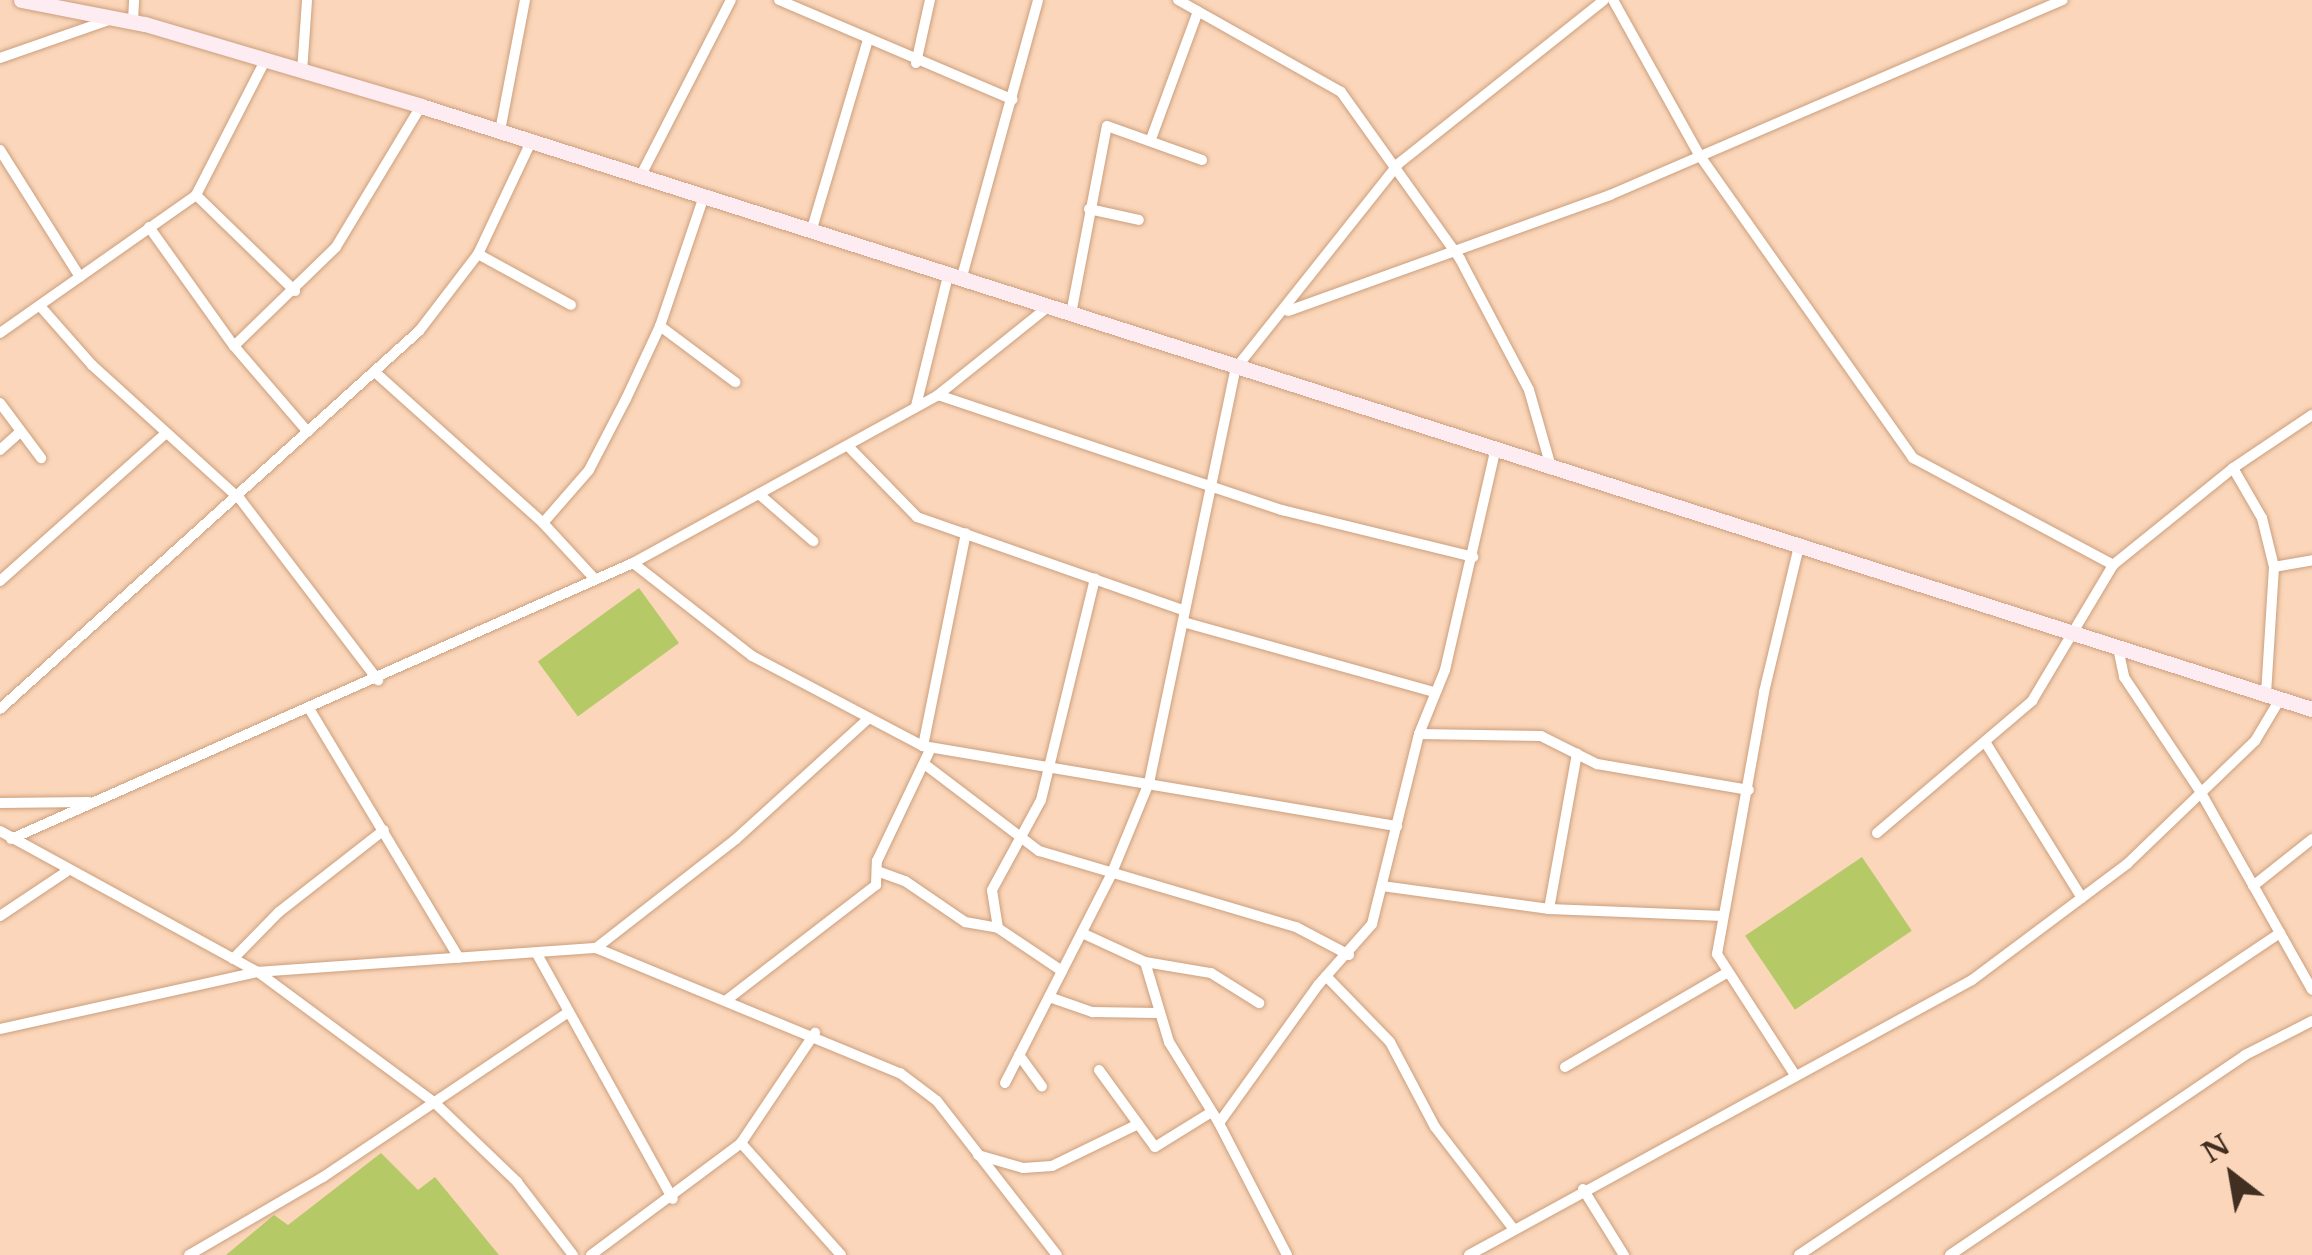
<!DOCTYPE html>
<style>
body{margin:0}
#map{position:relative;width:2312px;height:1255px;overflow:hidden;background:#fbd6ba;font-family:"Libre Baskerville",serif}
div>[style]{position:absolute}
[style*='--x']{left:calc(var(--x)*1px);top:calc(var(--y)*1px);width:calc(var(--w)*1px);rotate:calc(var(--a)*1deg)}
.green>*{inset:0;background:#b5c967;transform-origin:0 0}
.roads{filter:drop-shadow(0 0 2px #cb9f7d) drop-shadow(0 0 2px #cb9f7d)}
.street>*{height:10px;margin:-5px;padding:0 5px;transform-origin:5px;border-radius:5px;background:#fff}
.secondary>*{height:15px;margin:-7.5px;padding:0 7.5px;transform-origin:7.5px;border-radius:7.5px;background:#fdecf1}
span{translate:-50% -50%;white-space:nowrap;text-align:center;line-height:1.15;-webkit-text-stroke:8px #fbd6ba;paint-order:stroke}
.north{position:absolute;left:2182px;top:1125px;width:100px;height:100px;-webkit-text-stroke:8px #fbd6ba;paint-order:stroke;rotate:329deg;font-size:28px;font-weight:700;line-height:40px;text-align:center;color:#412f21}
.north::after{content:'';display:block;margin:auto;width:35px;height:45px;background:#412f21;clip-path:polygon(50% 0,100% 100%,50% 72%,0 100%)}
</style>
<div id="map">
<div class="green">
<i style="left:639px;top:588px;width:68px;height:125px;rotate:54deg"></i>
<i style="left:1862px;top:857px;width:89px;height:141px;rotate:56deg"></i>
<i style="clip-path:polygon(381px 1153px,418px 1190px,435px 1177px,499px 1255px,226px 1255px,274px 1215px,288px 1225px)"></i>
</div>
<div class="roads">
<div class="street">
<i style="--x:779;--y:0;--w:254;--a:23.1"></i>
<i style="--x:1178;--y:0;--w:187;--a:29.4"></i>
<i style="--x:1341;--y:92;--w:205;--a:54.5"></i>
<i style="--x:1460;--y:259;--w:148;--a:62.2"></i>
<i style="--x:1529;--y:390;--w:83;--a:74"></i>
<i style="--x:1613;--y:0;--w:179;--a:60.9"></i>
<i style="--x:1700;--y:156;--w:370;--a:54.8"></i>
<i style="--x:1913;--y:458;--w:227;--a:28.1"></i>
<i style="--x:133;--y:21;--w:21;--a:-87"></i>
<i style="--x:0;--y:58;--w:119;--a:-19.2"></i>
<i style="--x:916;--y:63;--w:65;--a:-77.5"></i>
<i style="--x:302;--y:72;--w:72;--a:-86"></i>
<i style="--x:500;--y:131;--w:133;--a:-79.2"></i>
<i style="--x:1151;--y:139;--w:136;--a:-69.8"></i>
<i style="--x:0;--y:150;--w:150;--a:57.8"></i>
<i style="--x:640;--y:177;--w:199;--a:-62.8"></i>
<i style="--x:196;--y:195;--w:138;--a:44.1"></i>
<i style="--x:1089;--y:209;--w:51;--a:12.4"></i>
<i style="--x:149;--y:227;--w:146;--a:54.5"></i>
<i style="--x:234;--y:346;--w:113;--a:49.3"></i>
<i style="--x:811;--y:232;--w:197;--a:-73.5"></i>
<i style="--x:478;--y:254;--w:106;--a:28.7"></i>
<i style="--x:961;--y:280;--w:290;--a:-74.6"></i>
<i style="--x:40;--y:306;--w:79;--a:48.6"></i>
<i style="--x:92;--y:365;--w:200;--a:42.2"></i>
<i style="--x:240;--y:499;--w:228;--a:52.7"></i>
<i style="--x:1288;--y:311;--w:342;--a:-19.8"></i>
<i style="--x:1610;--y:195;--w:493;--a:-23.3"></i>
<i style="--x:1071;--y:314;--w:191;--a:-79.2"></i>
<i style="--x:1107;--y:126;--w:101;--a:19.7"></i>
<i style="--x:660;--y:326;--w:94;--a:36.7"></i>
<i style="--x:0;--y:333;--w:240;--a:-35.1"></i>
<i style="--x:196;--y:195;--w:151;--a:-62.8"></i>
<i style="--x:234;--y:346;--w:142;--a:-44.1"></i>
<i style="--x:336;--y:247;--w:165;--a:-58.9"></i>
<i style="--x:376;--y:373;--w:224;--a:41.9"></i>
<i style="--x:543;--y:523;--w:74;--a:47.2"></i>
<i style="--x:938;--y:395;--w:363;--a:18.5"></i>
<i style="--x:1282;--y:510;--w:197;--a:13.8"></i>
<i style="--x:0;--y:403;--w:69;--a:53.3"></i>
<i style="--x:916;--y:406;--w:134;--a:-76.2"></i>
<i style="--x:849;--y:447;--w:98;--a:45.8"></i>
<i style="--x:917;--y:517;--w:281;--a:19.3"></i>
<i style="--x:0;--y:450;--w:27;--a:-42"></i>
<i style="--x:2233;--y:468;--w:58;--a:59.9"></i>
<i style="--x:2262;--y:518;--w:50;--a:76.2"></i>
<i style="--x:2274;--y:567;--w:128;--a:93.6"></i>
<i style="--x:759;--y:494;--w:72;--a:41"></i>
<i style="--x:543;--y:523;--w:70;--a:-49"></i>
<i style="--x:589;--y:470;--w:80;--a:-62.5"></i>
<i style="--x:626;--y:399;--w:81;--a:-65"></i>
<i style="--x:660;--y:326;--w:134;--a:-71.3"></i>
<i style="--x:633;--y:563;--w:151;--a:38"></i>
<i style="--x:752;--y:656;--w:193;--a:27.8"></i>
<i style="--x:923;--y:746;--w:481;--a:9.6"></i>
<i style="--x:2274;--y:567;--w:39;--a:-10"></i>
<i style="--x:0;--y:581;--w:221;--a:-41.7"></i>
<i style="--x:1183;--y:622;--w:261;--a:15.6"></i>
<i style="--x:2118;--y:648;--w:30;--a:78"></i>
<i style="--x:2124;--y:677;--w:137;--a:56.3"></i>
<i style="--x:2200;--y:791;--w:228;--a:60.6"></i>
<i style="--x:0;--y:709;--w:564;--a:-42.06"></i>
<i style="--x:419;--y:331;--w:97;--a:-52.5"></i>
<i style="--x:478;--y:254;--w:124;--a:-64.7"></i>
<i style="--x:310;--y:710;--w:289;--a:59"></i>
<i style="--x:1419;--y:734;--w:122;--a:0.9"></i>
<i style="--x:1541;--y:736;--w:63;--a:26.6"></i>
<i style="--x:1597;--y:764;--w:154;--a:9.7"></i>
<i style="--x:1987;--y:745;--w:180;--a:58.2"></i>
<i style="--x:923;--y:746;--w:217;--a:-78.6"></i>
<i style="--x:927;--y:766;--w:141;--a:37.2"></i>
<i style="--x:1039;--y:851;--w:268;--a:16.5"></i>
<i style="--x:1296;--y:927;--w:60;--a:27.8"></i>
<i style="--x:0;--y:803;--w:89;--a:-0.6"></i>
<i style="--x:0;--y:831;--w:294;--a:28.7"></i>
<i style="--x:258;--y:972;--w:219;--a:36.5"></i>
<i style="--x:434;--y:1102;--w:115;--a:43.9"></i>
<i style="--x:517;--y:1182;--w:92;--a:52.5"></i>
<i style="--x:1877;--y:833;--w:204;--a:-40.4"></i>
<i style="--x:2032;--y:701;--w:158;--a:-59.2"></i>
<i style="--x:2113;--y:565;--w:154;--a:-38.9"></i>
<i style="--x:2233;--y:468;--w:95;--a:-33.9"></i>
<i style="--x:11;--y:839;--w:680;--a:-23.93"></i>
<i style="--x:633;--y:563;--w:348;--a:-28.8"></i>
<i style="--x:938;--y:395;--w:141;--a:-38.7"></i>
<i style="--x:877;--y:871;--w:30;--a:20"></i>
<i style="--x:905;--y:881;--w:73;--a:34.3"></i>
<i style="--x:965;--y:922;--w:34;--a:10"></i>
<i style="--x:1382;--y:886;--w:169;--a:7.8"></i>
<i style="--x:1549;--y:909;--w:174;--a:2.3"></i>
<i style="--x:2253;--y:886;--w:75;--a:-38.5"></i>
<i style="--x:1549;--y:909;--w:158;--a:-79.8"></i>
<i style="--x:0;--y:916;--w:79;--a:-33.7"></i>
<i style="--x:1082;--y:933;--w:69;--a:24.7"></i>
<i style="--x:1145;--y:962;--w:84;--a:73.3"></i>
<i style="--x:1169;--y:1042;--w:95;--a:58.3"></i>
<i style="--x:596;--y:948;--w:177;--a:-37.9"></i>
<i style="--x:736;--y:839;--w:177;--a:-42.3"></i>
<i style="--x:537;--y:954;--w:280;--a:61"></i>
<i style="--x:233;--y:959;--w:66;--a:-45.6"></i>
<i style="--x:279;--y:912;--w:133;--a:-38"></i>
<i style="--x:1145;--y:962;--w:67;--a:9.5"></i>
<i style="--x:1211;--y:973;--w:57;--a:32"></i>
<i style="--x:1062;--y:971;--w:77;--a:-146.1"></i>
<i style="--x:998;--y:928;--w:38;--a:-99"></i>
<i style="--x:992;--y:890;--w:102;--a:-61.4"></i>
<i style="--x:1041;--y:800;--w:228;--a:-76.3"></i>
<i style="--x:1326;--y:976;--w:92;--a:45.9"></i>
<i style="--x:1390;--y:1042;--w:96;--a:62.1"></i>
<i style="--x:1435;--y:1127;--w:126;--a:52.4"></i>
<i style="--x:1049;--y:997;--w:46;--a:19.2"></i>
<i style="--x:1092;--y:1012;--w:65;--a:0.9"></i>
<i style="--x:728;--y:999;--w:187;--a:-37.6"></i>
<i style="--x:876;--y:885;--w:24;--a:-88"></i>
<i style="--x:877;--y:861;--w:125;--a:-64.5"></i>
<i style="--x:0;--y:1029;--w:264;--a:-12.5"></i>
<i style="--x:258;--y:972;--w:339;--a:-4.1"></i>
<i style="--x:596;--y:948;--w:329;--a:22.4"></i>
<i style="--x:900;--y:1073;--w:46;--a:37.1"></i>
<i style="--x:937;--y:1101;--w:195;--a:52.1"></i>
<i style="--x:1019;--y:1055;--w:39;--a:54"></i>
<i style="--x:1565;--y:1067;--w:189;--a:-30.2"></i>
<i style="--x:1099;--y:1070;--w:95;--a:54"></i>
<i style="--x:1155;--y:1147;--w:65;--a:-31.7"></i>
<i style="--x:1795;--y:1075;--w:144;--a:-122.8"></i>
<i style="--x:1717;--y:954;--w:266;--a:-79.8"></i>
<i style="--x:1764;--y:692;--w:150;--a:-76.5"></i>
<i style="--x:1005;--y:1083;--w:233;--a:-63"></i>
<i style="--x:1111;--y:875;--w:100;--a:-67.6"></i>
<i style="--x:1149;--y:783;--w:424;--a:-78.2"></i>
<i style="--x:1236;--y:368;--w:260;--a:-51.5"></i>
<i style="--x:1398;--y:164;--w:263;--a:-38.5"></i>
<i style="--x:741;--y:1143;--w:150;--a:48.2"></i>
<i style="--x:978;--y:1155;--w:47;--a:16.1"></i>
<i style="--x:1023;--y:1168;--w:29;--a:-4"></i>
<i style="--x:1052;--y:1166;--w:96;--a:-26"></i>
<i style="--x:1583;--y:1189;--w:78;--a:58.2"></i>
<i style="--x:189;--y:1255;--w:155;--a:-30.2"></i>
<i style="--x:323;--y:1177;--w:293;--a:-33.9"></i>
<i style="--x:591;--y:1255;--w:187;--a:-36.7"></i>
<i style="--x:741;--y:1143;--w:133;--a:-56.1"></i>
<i style="--x:1287;--y:1255;--w:148;--a:-117.3"></i>
<i style="--x:1219;--y:1123;--w:171;--a:-54.3"></i>
<i style="--x:1319;--y:984;--w:80;--a:-48.5"></i>
<i style="--x:1372;--y:924;--w:196;--a:-76.1"></i>
<i style="--x:1419;--y:734;--w:69;--a:-67.9"></i>
<i style="--x:1445;--y:670;--w:224;--a:-77.1"></i>
<i style="--x:1469;--y:1255;--w:573;--a:-28.67"></i>
<i style="--x:1972;--y:980;--w:194;--a:-36.8"></i>
<i style="--x:2127;--y:864;--w:178;--a:-43.9"></i>
<i style="--x:2255;--y:741;--w:49;--a:-59.2"></i>
<i style="--x:1799;--y:1255;--w:579;--a:-33.8"></i>
<i style="--x:1950;--y:1255;--w:356;--a:-34.1"></i>
<i style="--x:2245;--y:1055;--w:75;--a:-26.9"></i>
</div>
<div class="secondary">
<i style="--x:21;--y:0;--w:126;--a:11"></i>
<i style="--x:145;--y:24;--w:288;--a:16.5"></i>
<i style="--x:421;--y:106;--w:1985;--a:17.69"></i>
</div>
</div>
<div class="north">N</div>
</div>
